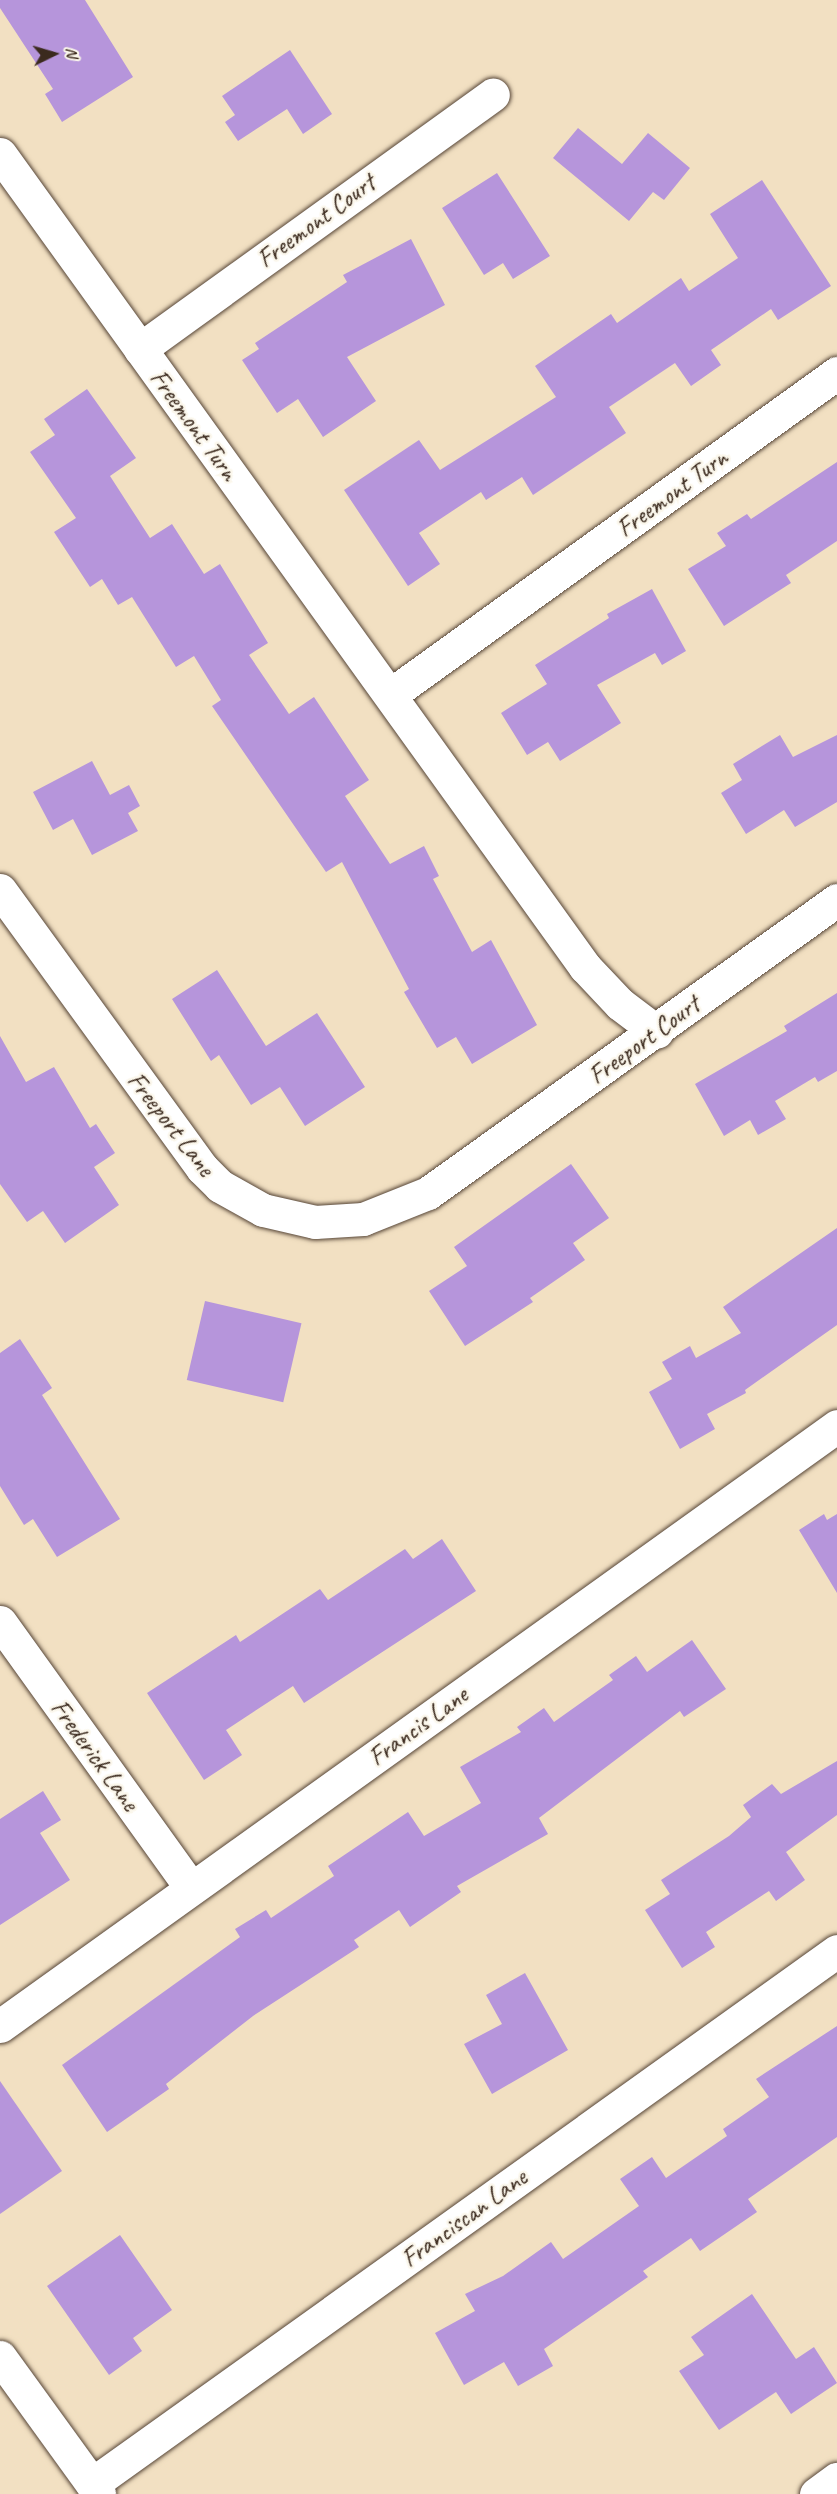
<!DOCTYPE html>
<style>
body{margin:0}
#map{position:relative;width:837px;height:2494px;overflow:hidden;background:#f2e0c2;font-family:Caveat,sans-serif}
div>[style]{position:absolute}
[style*='--x']{left:calc(var(--x)*1px);top:calc(var(--y)*1px);width:calc(var(--w)*1px);rotate:calc(var(--a)*1deg)}
.building>*{inset:0;background:#b695db;transform-origin:0 0}
.roads{filter:drop-shadow(0 0 2px #564537) drop-shadow(0 0 2px #564537)}
.minor>*{height:33px;margin:-16.5px;padding:0 16.5px;transform-origin:16.5px;border-radius:16.5px;background:#fff}
span{translate:-50% -50%;white-space:nowrap;text-align:center;line-height:1.15;-webkit-text-stroke:5px #fbf7ec;paint-order:stroke}
.street-label{font-size:26px;color:#3b2a1e}
.north{position:absolute;left:24px;top:24px;width:60px;height:60px;-webkit-text-stroke:4px #fbf7ec;paint-order:stroke;rotate:85deg;font-size:16px;font-weight:700;line-height:24px;text-align:center;color:#3b2a1e}
.north::after{content:'';display:block;margin:auto;width:21px;height:27px;background:#3b2a1e;clip-path:polygon(50% 0,100% 100%,50% 72%,0 100%)}
</style>
<div id="map">
<div class="building">
<i style="clip-path:polygon(0 0,85px 0,133px 77px,62px 122px,45px 94px,53px 89px,0 8px)"></i>
<i style="clip-path:polygon(290px 50px,332px 114px,303px 134px,287px 109px,238px 141px,225px 122px,235px 115px,222px 96px)"></i>
<i style="clip-path:polygon(578px 128px,622px 164px,648px 133px,690px 168px,664px 200px,653px 192px,629px 221px,553px 158px)"></i>
<i style="clip-path:polygon(497px 173px,550px 256px,513px 279px,503px 263px,484px 275px,442px 208px)"></i>
<i style="clip-path:polygon(762px 180px,831px 286px,778px 320px,771px 309px,711px 350px,721px 365px,691px 386px,675px 363px,609px 407px,626px 433px,533px 495px,522px 477px,486px 500px,481px 492px,419px 533px,440px 564px,408px 586px,344px 490px,419px 440px,440px 470px,556px 397px,535px 366px,611px 314px,617px 323px,681px 278px,689px 291px,738px 258px,710px 214px)"></i>
<i style="clip-path:polygon(411px 239px,445px 305px,347px 357px,376px 401px,323px 437px,298px 399px,277px 413px,242px 360px,259px 349px,255px 343px,347px 282px,343px 275px)"></i>
<i style="clip-path:polygon(87px 389px,136px 458px,110px 476px,150px 538px,172px 524px,204px 574px,220px 564px,268px 643px,249px 655px,289px 714px,314px 697px,369px 780px,345px 796px,390px 864px,424px 846px,439px 876px,433px 879px,472px 952px,491px 940px,537px 1025px,472px 1064px,456px 1037px,437px 1048px,404px 992px,409px 989px,342px 862px,326px 872px,212px 706px,221px 700px,194px 656px,176px 667px,132px 597px,118px 605px,102px 579px,90px 587px,54px 532px,76px 518px,30px 452px,55px 435px,44px 419px)"></i>
<i style="clip-path:polygon(837px 462px,837px 541px,786px 575px,791px 583px,724px 626px,688px 569px,726px 546px,717px 533px,747px 514px,751px 519px)"></i>
<i style="clip-path:polygon(652px 589px,686px 651px,662px 665px,655px 653px,597px 685px,621px 723px,560px 761px,548px 742px,527px 755px,501px 713px,547px 684px,535px 665px,609px 618px,607px 614px)"></i>
<i style="clip-path:polygon(780px 735px,793px 757px,837px 735px,837px 802px,795px 827px,784px 810px,746px 834px,721px 793px,742px 780px,733px 764px)"></i>
<i style="clip-path:polygon(92px 761px,110px 795px,129px 785px,140px 806px,128px 813px,138px 831px,92px 855px,73px 819px,53px 830px,33px 792px)"></i>
<i style="clip-path:polygon(217px 970px,266px 1046px,317px 1013px,365px 1087px,305px 1126px,280px 1087px,251px 1105px,219px 1055px,211px 1061px,172px 999px)"></i>
<i style="clip-path:polygon(837px 993px,837px 1071px,818px 1082px,815px 1077px,775px 1101px,786px 1119px,758px 1135px,750px 1120px,724px 1136px,695px 1084px,787px 1031px,784px 1026px)"></i>
<i style="clip-path:polygon(0 1036px,26px 1082px,54px 1067px,90px 1128px,96px 1124px,115px 1153px,94px 1167px,119px 1205px,65px 1243px,43px 1211px,27px 1222px,0 1184px)"></i>
<i style="clip-path:polygon(571px 1164px,609px 1218px,573px 1243px,585px 1260px,530px 1298px,533px 1302px,465px 1346px,429px 1291px,467px 1266px,454px 1247px)"></i>
<i style="clip-path:polygon(837px 1228px,837px 1325px,745px 1390px,746px 1393px,707px 1414px,715px 1429px,680px 1449px,649px 1392px,672px 1379px,662px 1362px,690px 1346px,696px 1358px,741px 1333px,723px 1307px)"></i>
<i style="left:205px;top:1301px;width:99px;height:81px;rotate:13deg"></i>
<i style="clip-path:polygon(20px 1339px,52px 1388px,42px 1395px,120px 1519px,57px 1557px,33px 1519px,24px 1525px,0 1486px,0 1353px)"></i>
<i style="clip-path:polygon(824px 1514px,827px 1520px,837px 1514px,837px 1593px,799px 1530px)"></i>
<i style="clip-path:polygon(442px 1539px,476px 1591px,304px 1703px,293px 1686px,226px 1730px,242px 1755px,204px 1780px,147px 1693px,236px 1635px,240px 1642px,320px 1589px,328px 1600px,405px 1549px,413px 1559px)"></i>
<i style="clip-path:polygon(692px 1640px,726px 1689px,684px 1717px,680px 1711px,539px 1818px,548px 1834px,457px 1886px,461px 1892px,410px 1927px,399px 1910px,354px 1940px,359px 1947px,253px 2016px,166px 2084px,169px 2089px,107px 2132px,62px 2065px,240px 1937px,235px 1929px,266px 1910px,271px 1918px,334px 1876px,328px 1866px,408px 1812px,424px 1836px,481px 1803px,460px 1767px,521px 1732px,517px 1727px,544px 1708px,554px 1722px,613px 1680px,609px 1675px,636px 1656px,647px 1672px)"></i>
<i style="clip-path:polygon(837px 1761px,837px 1815px,786px 1852px,805px 1880px,776px 1901px,769px 1891px,706px 1932px,715px 1947px,682px 1968px,645px 1910px,670px 1894px,661px 1880px,729px 1836px,751px 1817px,743px 1805px,772px 1784px,781px 1794px)"></i>
<i style="clip-path:polygon(43px 1791px,61px 1820px,40px 1833px,70px 1880px,0 1925px,0 1819px)"></i>
<i style="clip-path:polygon(525px 1973px,568px 2050px,492px 2094px,464px 2044px,502px 2024px,486px 1995px)"></i>
<i style="clip-path:polygon(837px 2026px,837px 2137px,748px 2199px,757px 2212px,700px 2251px,691px 2238px,643px 2271px,648px 2277px,544px 2349px,553px 2366px,518px 2386px,504px 2362px,464px 2385px,435px 2333px,475px 2311px,465px 2294px,503px 2276px,551px 2242px,563px 2259px,639px 2206px,620px 2179px,652px 2157px,666px 2178px,727px 2136px,723px 2129px,769px 2097px,756px 2079px)"></i>
<i style="clip-path:polygon(0 2081px,62px 2171px,0 2214px)"></i>
<i style="clip-path:polygon(120px 2235px,172px 2310px,133px 2338px,142px 2351px,109px 2375px,47px 2286px)"></i>
<i style="clip-path:polygon(752px 2294px,796px 2359px,814px 2347px,837px 2383px,791px 2414px,776px 2392px,719px 2430px,679px 2371px,704px 2355px,691px 2337px)"></i>
</div>
<div class="roads">
<div class="minor">
<i style="--x:0;--y:154;--w:1002;--a:54.26"></i>
<i style="--x:585;--y:967;--w:51;--a:46.6"></i>
<i style="--x:620;--y:1004;--w:46;--a:37.1"></i>
<i style="--x:140;--y:349;--w:435;--a:-35.8"></i>
<i style="--x:390;--y:695;--w:551;--a:-35.77"></i>
<i style="--x:0;--y:890;--w:344;--a:54"></i>
<i style="--x:202;--y:1168;--w:25;--a:45"></i>
<i style="--x:220;--y:1186;--w:49;--a:29.2"></i>
<i style="--x:263;--y:1210;--w:53;--a:13"></i>
<i style="--x:315;--y:1222;--w:48;--a:-3.6"></i>
<i style="--x:363;--y:1219;--w:70;--a:-21.8"></i>
<i style="--x:428;--y:1193;--w:503;--a:-35.62"></i>
<i style="--x:0;--y:1622;--w:327;--a:54.3"></i>
<i style="--x:0;--y:2026;--w:1030;--a:-35.63"></i>
<i style="--x:0;--y:2357;--w:169;--a:54.1"></i>
<i style="--x:92;--y:2484;--w:916;--a:-35.58"></i>
<i style="--x:816;--y:2494;--w:26;--a:-36"></i>
</div>
</div>
<div class="street-label">
<span style="left:316px;top:221px;rotate:-36deg">Freemont Court</span>
<span style="left:194px;top:425px;rotate:54deg">Freemont Turn</span>
<span style="left:672px;top:493px;rotate:-36deg">Freemont Turn</span>
<span style="left:644px;top:1040px;rotate:-36deg">Freeport Court</span>
<span style="left:171px;top:1124px;rotate:52deg">Freeport Lane</span>
<span style="left:418px;top:1726px;rotate:-36deg">Francis Lane</span>
<span style="left:95px;top:1755px;rotate:54deg">Frederick Lane</span>
<span style="left:464px;top:2218px;rotate:-36deg">Franciscan Lane</span>
</div>
<div class="north">N</div>
</div>
